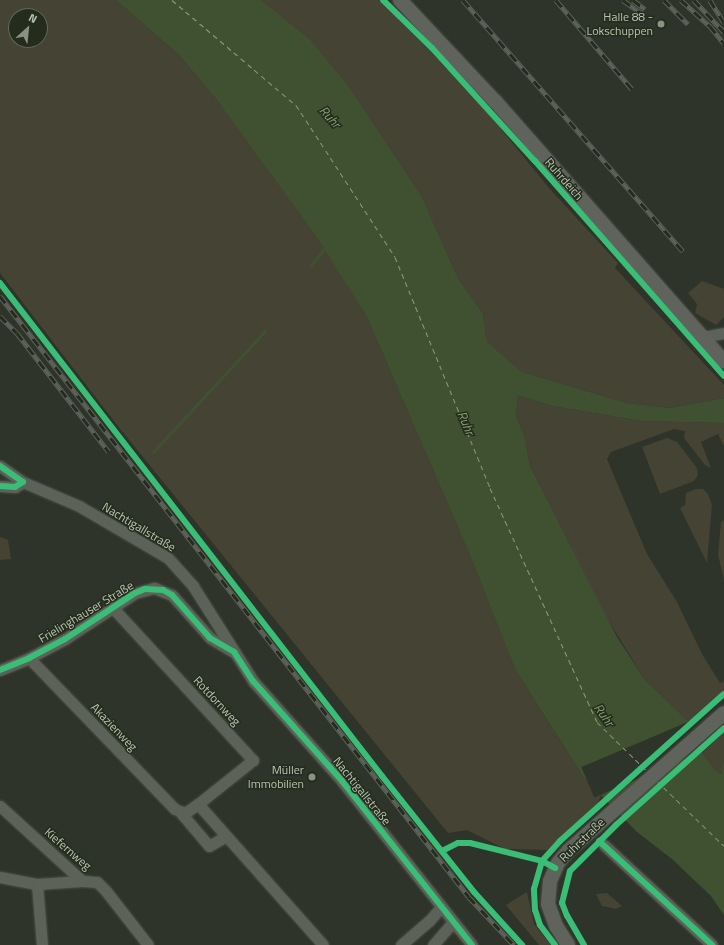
<!DOCTYPE html>
<meta charset="utf-8">
<style>
body{margin:0}
#map{position:relative;width:724px;height:945px;overflow:hidden;background:#2e3429;font-family:"Titillium Web",sans-serif}
div>[style]{position:absolute}
[style*='--x']{left:calc(var(--x)*1px);top:calc(var(--y)*1px);width:calc(var(--w)*1px);rotate:calc(var(--a)*1deg)}
.green>*{inset:0;background:#454333}
.water>*{inset:0;background:#405132}
.pier>*{inset:0;background:#2e3429;transform-origin:0 0}
.stream>*{height:3px;margin:-1.5px;padding:0 1.5px;transform-origin:1.5px;border-radius:1.5px;background:#405132}
.ferry>*{height:1px;margin-top:-0.5px;transform-origin:0;background:repeating-linear-gradient(90deg,#859f70 0 5px,transparent 0 9px)}
.roads{filter:drop-shadow(0 0 1px #4a4f46) drop-shadow(0 0 1px #4a4f46)}
.minor>*{height:11px;margin:-5.5px;padding:0 5.5px;transform-origin:5.5px;border-radius:5.5px;background:#5c6258}
.major>*{height:14px;margin:-7px;padding:0 7px;transform-origin:7px;border-radius:7px;background:#5f635b}
.rail>*{height:4.5px;margin-top:-2.25px;transform-origin:0;background:repeating-linear-gradient(90deg,#242d1d 0 9px,#5c6159 0 18px);box-sizing:border-box;border-block:1px solid #5c6159}
.cycleway>*{height:6px;margin:-3px;padding:0 3px;transform-origin:3px;border-radius:3px;background:#3abd76}
.dots>*{width:11px;height:11px;translate:-50% -50%;box-sizing:border-box;border:2px solid #242d1d;border-radius:50%}
span{translate:-50% -50%;white-space:nowrap;text-align:center;line-height:1.15;-webkit-text-stroke:3px #242d1d;paint-order:stroke}
.poi-label{font-size:12px;color:#bac4b3}
.right{translate:-100% -50%;text-align:right}
.street-label{font-size:12px;color:#bac4b3}
.water-label{font-size:13px;color:#859f70;font-style:italic}
.north{position:absolute;left:8px;top:8px;width:40px;height:40px;box-sizing:border-box;background:#242d1d;border:1px solid #606959;border-radius:50%;rotate:27deg;font-size:11px;font-weight:700;line-height:16px;text-align:center;color:#bac4b3}
.north::after{content:'';display:block;margin:auto;width:14px;height:18px;background:#899283;clip-path:polygon(50% 0,100% 100%,50% 72%,0 100%)}
</style>
<div id="map">
<div class="green">
<i style="clip-path:polygon(evenodd,0 0,116px 0,179px 55px,216px 99px,329px 254px,366px 315px,469px 553px,515px 669px,584px 778px,601px 796px,597px 804px,547px 850px,505px 849px,467px 830px,448px 833px,117px 425px,0 273px,0 0,16px 16px,40px 16px,40px 40px,16px 40px,16px 16px)"></i>
<i style="clip-path:polygon(261px 0,379px 0,430px 51px,493px 119px,549px 188px,618px 263px,615px 268px,724px 385px,724px 398px,670px 408px,627px 403px,522px 372px,485px 341px,483px 314px,458px 278px,421px 195px,350px 88px)"></i>
<i style="clip-path:polygon(702px 281px,724px 289px,724px 317px,716px 325px,695px 313px,697px 304px,688px 293px)"></i>
<i style="clip-path:polygon(518px 395px,552px 406px,641px 421px,724px 423px,724px 446px,718px 434px,701px 442px,711px 468px,705px 465px,684px 438px,685px 431px,674px 429px,611px 452px,607px 459px,647px 554px,677px 602px,702px 654px,720px 683px,724px 681px,724px 690px,689px 722px,645px 680px,607px 618px,530px 466px,525px 438px,516px 416px)"></i>
<i style="clip-path:polygon(667px 438px,677px 442px,697px 468px,698px 475px,694px 481px,660px 494px,642px 447px)"></i>
<i style="clip-path:polygon(696px 489px,703px 489px,708px 494px,712px 505px,707px 563px,680px 508px,685px 505px,686px 493px)"></i>
<i style="clip-path:polygon(724px 520px,724px 579px,718px 555px,721px 522px)"></i>
<i style="clip-path:polygon(0 537px,8px 540px,11px 559px,0 560px)"></i>
<i style="clip-path:polygon(724px 732px,724px 756px,723px 774px,717px 772px,702px 753px)"></i>
<i style="clip-path:polygon(527px 892px,534px 924px,551px 945px,539px 945px,506px 905px)"></i>
<i style="clip-path:polygon(607px 893px,622px 906px,616px 909px,602px 906px,596px 894px)"></i>
</div>
<div class="water">
<i style="clip-path:polygon(116px 0,261px 0,310px 40px,350px 88px,421px 195px,458px 278px,483px 314px,486px 341px,522px 372px,627px 403px,670px 408px,724px 398px,724px 423px,641px 421px,552px 406px,518px 395px,516px 416px,525px 438px,530px 466px,617px 637px,645px 680px,689px 722px,702px 753px,717px 772px,722px 774px,724px 756px,724px 915px,711px 896px,672px 859px,637px 832px,584px 778px,515px 669px,469px 553px,366px 315px,318px 239px,216px 99px,179px 55px)"></i>
</div>
<div class="pier">
<i style="left:690px;top:721px;width:33px;height:118px;rotate:67deg"></i>
</div>
<div class="stream">
<i style="--x:311;--y:265;--w:22;--a:-51"></i>
<i style="--x:153;--y:452;--w:165;--a:-47.2"></i>
</div>
<div class="ferry">
<i style="--x:172;--y:0;--w:162;--a:40.3"></i>
<i style="--x:296;--y:105;--w:181;--a:56.9"></i>
<i style="--x:395;--y:257;--w:250;--a:67.6"></i>
<i style="--x:490;--y:488;--w:257;--a:65.4"></i>
<i style="--x:597;--y:722;--w:71;--a:44.4"></i>
<i style="--x:657;--y:781;--w:93;--a:44.1"></i>
</div>
<div class="roads">
<div class="minor">
<i style="--x:703;--y:337;--w:21;--a:-11"></i>
<i style="--x:0;--y:466;--w:28;--a:35"></i>
<i style="--x:23;--y:482;--w:61;--a:23.2"></i>
<i style="--x:79;--y:506;--w:103;--a:30.3"></i>
<i style="--x:168;--y:558;--w:38;--a:48"></i>
<i style="--x:193;--y:586;--w:112;--a:57.7"></i>
<i style="--x:253;--y:681;--w:134;--a:48.3"></i>
<i style="--x:342;--y:781;--w:209;--a:51.6"></i>
<i style="--x:0;--y:486;--w:15;--a:4"></i>
<i style="--x:15;--y:487;--w:9;--a:-32"></i>
<i style="--x:113;--y:608;--w:207;--a:47.4"></i>
<i style="--x:253;--y:760;--w:70;--a:141.3"></i>
<i style="--x:29;--y:658;--w:210;--a:46"></i>
<i style="--x:175;--y:809;--w:11;--a:22"></i>
<i style="--x:185;--y:813;--w:16;--a:-35"></i>
<i style="--x:198;--y:804;--w:188;--a:48.4"></i>
<i style="--x:0;--y:670;--w:31;--a:-22"></i>
<i style="--x:29;--y:658;--w:41;--a:-27.8"></i>
<i style="--x:65;--y:639;--w:84;--a:-33.3"></i>
<i style="--x:135;--y:593;--w:20;--a:-15"></i>
<i style="--x:154;--y:588;--w:19;--a:21"></i>
<i style="--x:172;--y:595;--w:57;--a:48.5"></i>
<i style="--x:210;--y:638;--w:27;--a:31"></i>
<i style="--x:0;--y:806;--w:111;--a:42.4"></i>
<i style="--x:82;--y:881;--w:15;--a:4"></i>
<i style="--x:97;--y:882;--w:13;--a:45"></i>
<i style="--x:106;--y:891;--w:68;--a:52.1"></i>
<i style="--x:181;--y:813;--w:43;--a:49.7"></i>
<i style="--x:209;--y:846;--w:20;--a:-30"></i>
<i style="--x:604;--y:845;--w:147;--a:42.8"></i>
<i style="--x:0;--y:877;--w:38;--a:11"></i>
<i style="--x:37;--y:884;--w:45;--a:-3.8"></i>
<i style="--x:37;--y:884;--w:61;--a:85.3"></i>
<i style="--x:401;--y:945;--w:37;--a:-41"></i>
<i style="--x:429;--y:921;--w:18;--a:-49"></i>
<i style="--x:433;--y:945;--w:29;--a:-49"></i>
</div>
<div class="major">
<i style="--x:400;--y:0;--w:139;--a:46.8"></i>
<i style="--x:495;--y:101;--w:347;--a:48.7"></i>
<i style="--x:568;--y:945;--w:22;--a:-122"></i>
<i style="--x:556;--y:926;--w:23;--a:-110"></i>
<i style="--x:548;--y:904;--w:23;--a:-85"></i>
<i style="--x:550;--y:881;--w:20;--a:-66"></i>
<i style="--x:558;--y:863;--w:16;--a:-50"></i>
<i style="--x:568;--y:851;--w:208;--a:-41.5"></i>
</div>
</div>
<div class="rail">
<i style="--x:463;--y:0;--w:334;--a:48.8"></i>
<i style="--x:556;--y:0;--w:117;--a:49.5"></i>
<i style="--x:623;--y:0;--w:24;--a:36"></i>
<i style="--x:633;--y:0;--w:15;--a:37"></i>
<i style="--x:664;--y:0;--w:34;--a:45"></i>
<i style="--x:681;--y:0;--w:39;--a:42"></i>
<i style="--x:710;--y:26;--w:22;--a:51"></i>
<i style="--x:694;--y:0;--w:44;--a:46.8"></i>
<i style="--x:710;--y:0;--w:26;--a:58"></i>
<i style="--x:0;--y:296;--w:762;--a:52.03"></i>
<i style="--x:469;--y:897;--w:66;--a:46.8"></i>
<i style="--x:0;--y:316;--w:24;--a:45"></i>
<i style="--x:17;--y:333;--w:150;--a:52.3"></i>
</div>
<div class="cycleway">
<i style="--x:383;--y:0;--w:69;--a:44.4"></i>
<i style="--x:432;--y:48;--w:153;--a:47.7"></i>
<i style="--x:535;--y:161;--w:286;--a:48.7"></i>
<i style="--x:0;--y:283;--w:624;--a:52.23"></i>
<i style="--x:382;--y:776;--w:148;--a:51.6"></i>
<i style="--x:474;--y:892;--w:72;--a:47.8"></i>
<i style="--x:0;--y:466;--w:28;--a:35"></i>
<i style="--x:23;--y:482;--w:9;--a:148"></i>
<i style="--x:15;--y:487;--w:15;--a:-176"></i>
<i style="--x:0;--y:670;--w:31;--a:-22"></i>
<i style="--x:29;--y:658;--w:41;--a:-27.8"></i>
<i style="--x:65;--y:639;--w:84;--a:-33.3"></i>
<i style="--x:135;--y:593;--w:11;--a:-22"></i>
<i style="--x:145;--y:589;--w:18;--a:3"></i>
<i style="--x:163;--y:590;--w:10;--a:29"></i>
<i style="--x:172;--y:595;--w:57;--a:48.5"></i>
<i style="--x:210;--y:638;--w:28;--a:30"></i>
<i style="--x:234;--y:652;--w:35;--a:57"></i>
<i style="--x:253;--y:681;--w:134;--a:48.3"></i>
<i style="--x:342;--y:781;--w:209;--a:51.6"></i>
<i style="--x:599;--y:841;--w:154;--a:42.6"></i>
<i style="--x:442;--y:851;--w:18;--a:-27"></i>
<i style="--x:458;--y:843;--w:12;--a:0"></i>
<i style="--x:470;--y:843;--w:74;--a:14"></i>
<i style="--x:542;--y:861;--w:15;--a:28"></i>
<i style="--x:555;--y:945;--w:25;--a:-127"></i>
<i style="--x:540;--y:925;--w:16;--a:-108"></i>
<i style="--x:535;--y:910;--w:21;--a:-93"></i>
<i style="--x:534;--y:889;--w:29;--a:-74"></i>
<i style="--x:542;--y:861;--w:27;--a:-48"></i>
<i style="--x:560;--y:841;--w:220;--a:-41.9"></i>
<i style="--x:584;--y:945;--w:34;--a:-120"></i>
<i style="--x:567;--y:916;--w:14;--a:-111"></i>
<i style="--x:562;--y:903;--w:33;--a:-76"></i>
<i style="--x:570;--y:871;--w:65;--a:-45"></i>
<i style="--x:616;--y:825;--w:145;--a:-41.9"></i>
</div>
<div class="dots">
<i style="left:661px;top:24px;background:#899283"></i>
<i style="left:312px;top:777px;background:#899283"></i>
</div>
<div class="poi-label">
<span class="right" style="left:653px;top:24px">Halle 88 -<br>Lokschuppen</span>
<span class="right" style="left:304px;top:777px">Müller<br>Immobilien</span>
</div>
<div class="street-label">
<span style="left:564px;top:179px;rotate:49deg">Ruhrdeich</span>
<span style="left:139px;top:527px;rotate:31deg">Nachtigallstraße</span>
<span style="left:86px;top:612px;rotate:-31deg">Frielinghauser Straße</span>
<span style="left:217px;top:701px;rotate:47deg">Rotdornweg</span>
<span style="left:114px;top:727px;rotate:46deg">Akazienweg</span>
<span style="left:362px;top:791px;rotate:51deg">Nachtigallstraße</span>
<span style="left:582px;top:840px;rotate:-44deg">Ruhrstraße</span>
<span style="left:68px;top:849px;rotate:41deg">Kiefernweg</span>
</div>
<div class="water-label">
<span style="left:330px;top:117px;rotate:48deg">Ruhr</span>
<span style="left:466px;top:423px;rotate:67deg">Ruhr</span>
<span style="left:604px;top:715px;rotate:54deg">Ruhr</span>
</div>
<div class="north">N</div>
</div>
